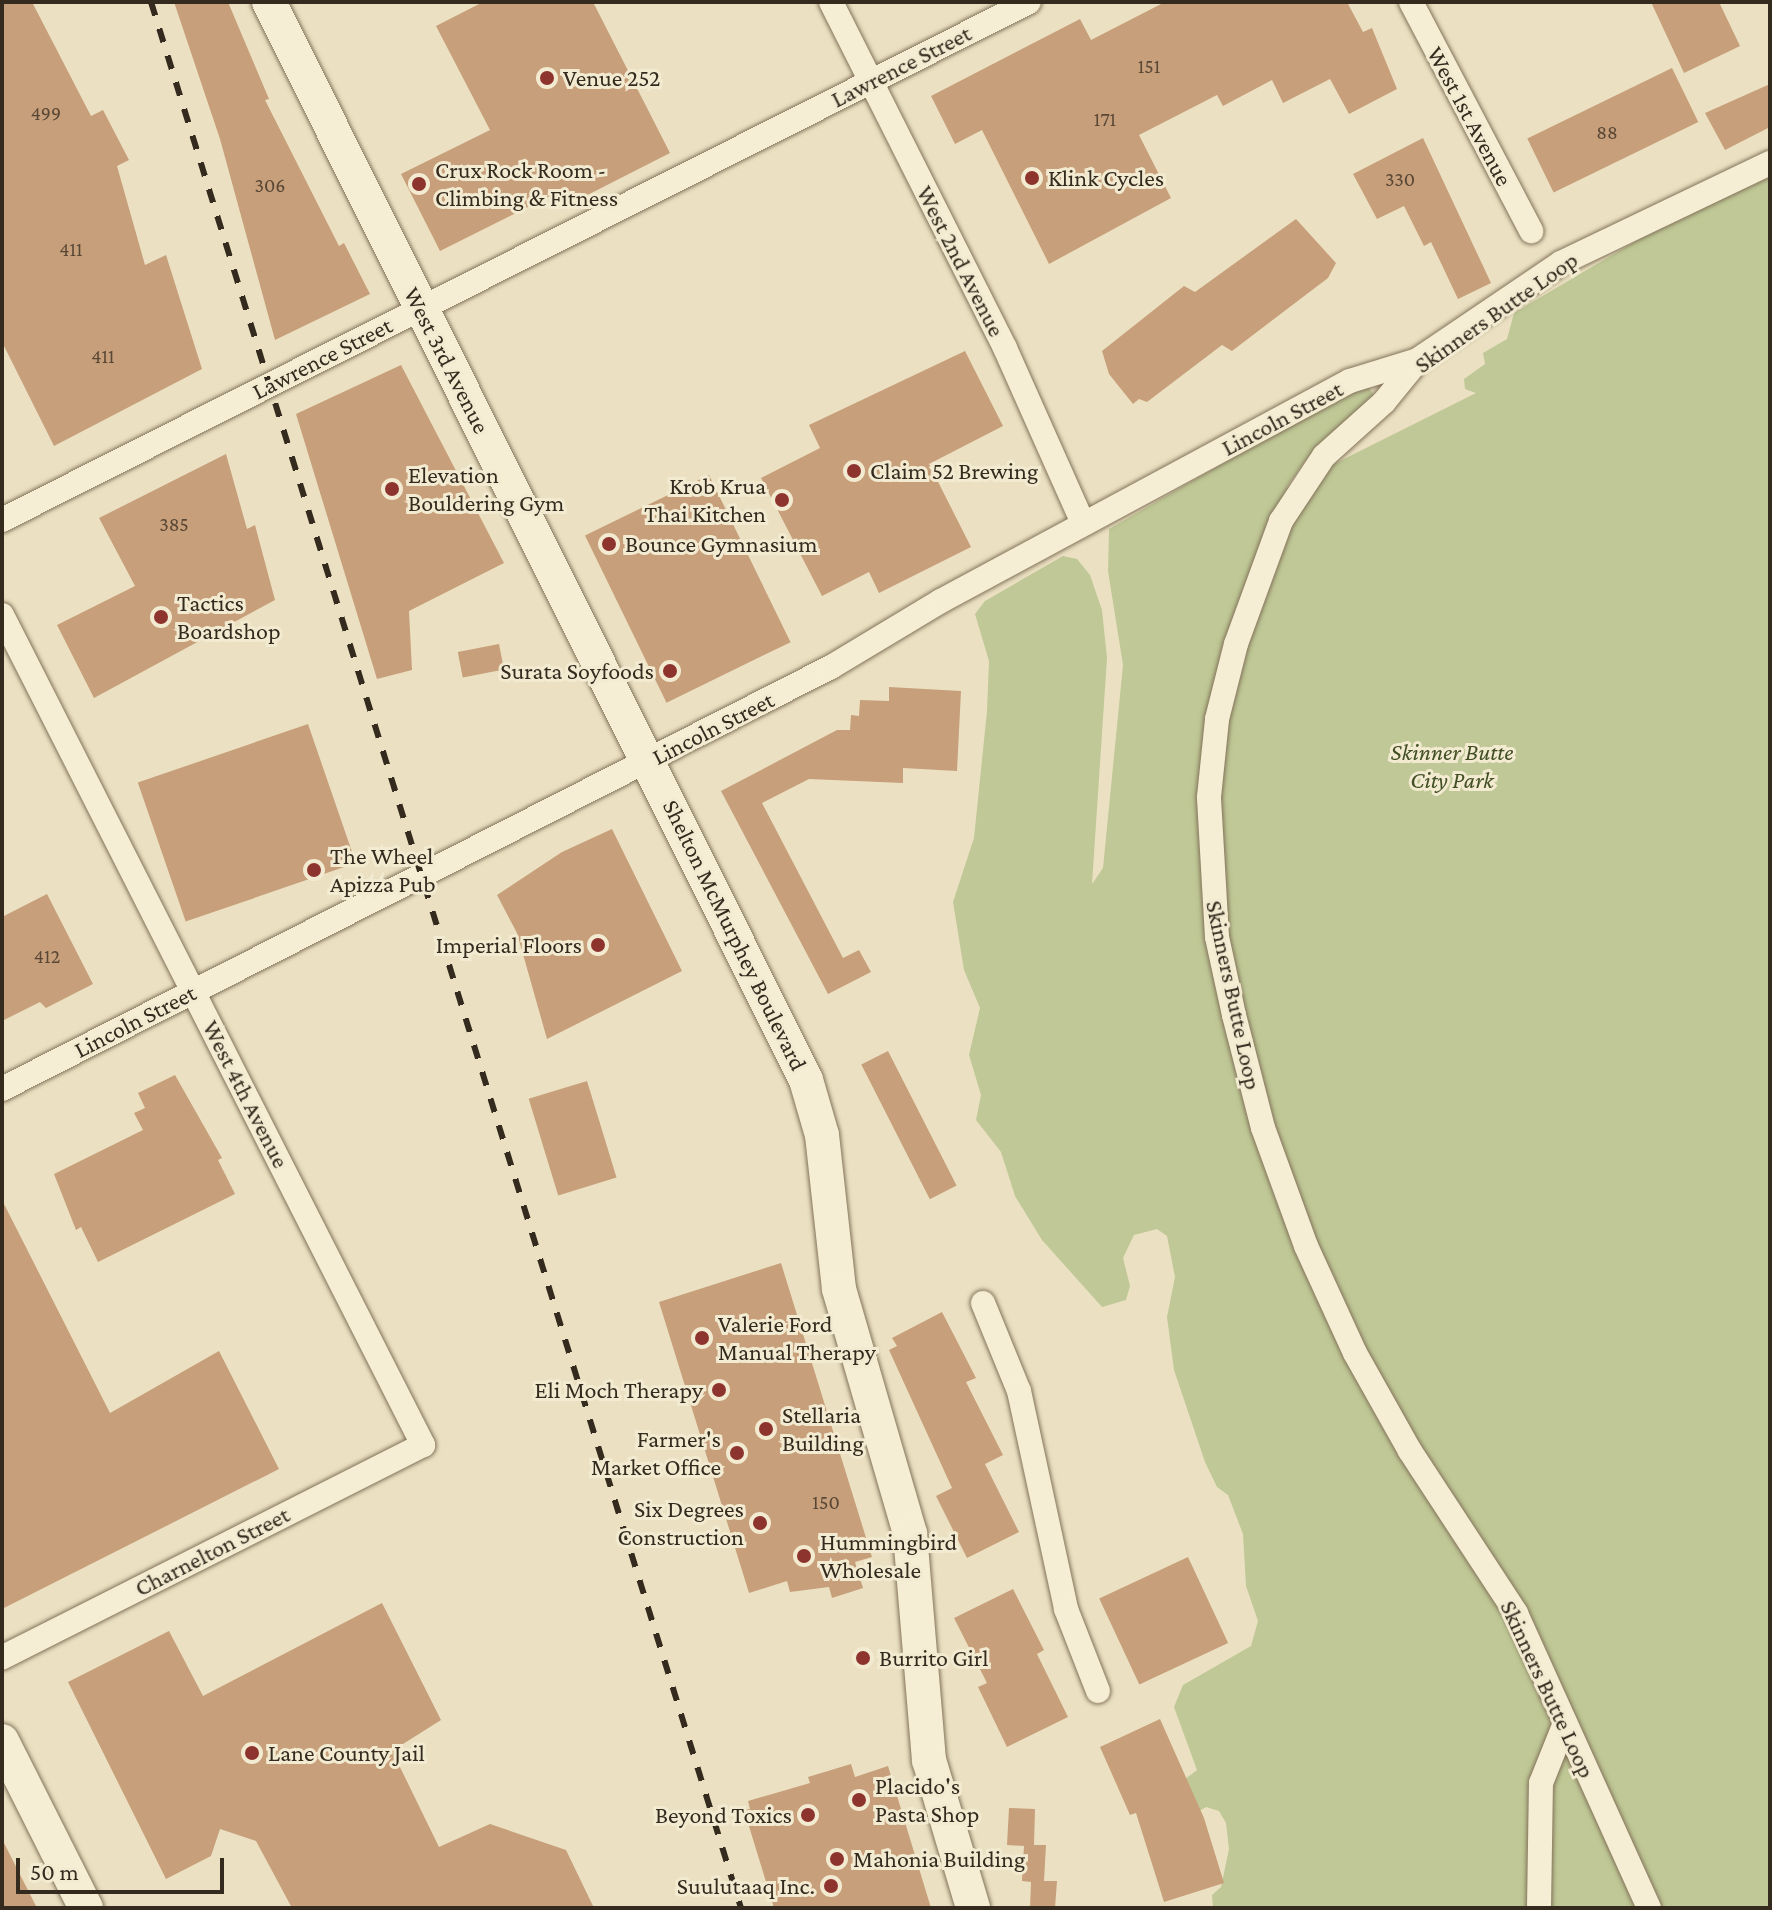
<!DOCTYPE html>
<style>
body{margin:0}
#map{position:relative;width:1772px;height:1910px;overflow:hidden;background:#ebe1c2;font-family:"Crimson Pro",serif}
div>[style]{position:absolute}
[style*='--x']{left:calc(var(--x)*1px);top:calc(var(--y)*1px);width:calc(var(--w)*1px);rotate:calc(var(--a)*1deg)}
.green>*{inset:0;background:#bfc896}
.building>*{inset:0;background:#c79f7a;transform-origin:0 0}
.roads{filter:drop-shadow(0 0 2px #83735a) drop-shadow(0 0 2px #83735a)}
.street>*{height:24px;margin:-12px;padding:0 12px;transform-origin:12px;border-radius:12px;background:#f6eed4}
.secondary>*{height:34px;margin:-17px;padding:0 17px;transform-origin:17px;border-radius:17px;background:#f6eed4}
.rail>*{height:6px;margin-top:-3px;transform-origin:0;background:repeating-linear-gradient(90deg,#342a1e 0 14px,transparent 0 28px)}
.dots>*{width:22px;height:22px;translate:-50% -50%;box-sizing:border-box;border:4px solid #f3ebd1;border-radius:50%}
span{translate:-50% -50%;white-space:nowrap;text-align:center;line-height:1.15;-webkit-text-stroke:6px #f3ebd1;paint-order:stroke}
.number-label{font-size:20px;color:#594735}
.number-label span{-webkit-text-stroke-width:0}
.street-label{font-size:24px;color:#342a1e}
.poi-label{font-size:24px;color:#342a1e}
.left{translate:0 -50%;text-align:left}
.right{translate:-100% -50%;text-align:right}
.park-label{font-size:24px;color:#424f25;font-style:italic}
.frame{position:absolute;inset:0;border:4px solid #342a1e;pointer-events:none}
.scale{position:absolute;left:16px;top:1858px;width:208px;height:36px;box-sizing:border-box;border:4px solid #342a1e;border-top:0;padding-left:10px;font-size:24px;line-height:28px;white-space:nowrap;color:#342a1e;-webkit-text-stroke:6px #f3ebd1;paint-order:stroke}
</style>
<div id="map">
<div class="green">
<i style="clip-path:polygon(1770px 177px,1770px 1908px,1213px 1908px,1212px 1895px,1221px 1887px,1229px 1849px,1226px 1823px,1219px 1811px,1206px 1807px,1184px 1820px,1168px 1792px,1197px 1770px,1174px 1707px,1183px 1685px,1251px 1646px,1258px 1621px,1246px 1586px,1243px 1534px,1228px 1495px,1217px 1487px,1205px 1462px,1174px 1370px,1167px 1317px,1175px 1277px,1167px 1236px,1157px 1229px,1134px 1235px,1123px 1258px,1130px 1286px,1126px 1300px,1102px 1307px,1042px 1240px,1015px 1196px,1001px 1152px,976px 1120px,981px 1095px,969px 1055px,980px 1008px,964px 970px,953px 902px,974px 838px,987px 711px,989px 661px,975px 614px,985px 601px,1063px 556px,1077px 559px,1090px 575px,1102px 610px,1107px 658px,1092px 884px,1103px 868px,1123px 665px,1108px 571px,1109px 529px,1326px 404px,1368px 386px,1376px 399px,1306px 460px,1286px 488px,1476px 393px,1465px 389px,1464px 379px,1485px 364px,1483px 353px,1507px 339px,1514px 313px,1658px 228px)"></i>
</div>
<div class="building">
<i style="clip-path:polygon(2px 2px,32px 2px,91px 116px,103px 110px,129px 160px,117px 166px,145px 265px,166px 255px,202px 369px,54px 446px,2px 342px)"></i>
<i style="clip-path:polygon(174px 2px,228px 2px,269px 99px,265px 100px,339px 246px,344px 243px,370px 294px,275px 340px,220px 139px)"></i>
<i style="clip-path:polygon(483px 2px,593px 2px,670px 153px,560px 209px,552px 195px,440px 251px,401px 174px,490px 130px,436px 26px)"></i>
<i style="clip-path:polygon(1165px 2px,1347px 2px,1363px 32px,1372px 28px,1397px 89px,1349px 114px,1330px 79px,1283px 103px,1272px 80px,1223px 106px,1217px 95px,1139px 135px,1171px 198px,1049px 264px,982px 130px,955px 144px,931px 96px,1080px 19px,1091px 40px)"></i>
<i style="clip-path:polygon(1651px 2px,1719px 2px,1740px 46px,1684px 73px)"></i>
<i style="left:1672px;top:68px;width:60px;height:161px;rotate:64deg"></i>
<i style="clip-path:polygon(1770px 84px,1770px 127px,1725px 150px,1705px 113px)"></i>
<i style="clip-path:polygon(1423px 138px,1491px 283px,1458px 299px,1431px 242px,1424px 246px,1404px 206px,1377px 219px,1353px 174px)"></i>
<i style="clip-path:polygon(1296px 219px,1336px 263px,1328px 278px,1232px 351px,1222px 345px,1147px 402px,1139px 399px,1133px 404px,1109px 374px,1102px 351px,1184px 286px,1195px 292px)"></i>
<i style="clip-path:polygon(965px 351px,1003px 426px,929px 464px,971px 547px,879px 593px,869px 572px,822px 596px,761px 478px,820px 448px,809px 425px)"></i>
<i style="clip-path:polygon(401px 365px,504px 563px,409px 611px,412px 670px,377px 679px,296px 414px)"></i>
<i style="clip-path:polygon(226px 454px,247px 529px,255px 525px,275px 600px,94px 698px,57px 625px,135px 586px,99px 518px)"></i>
<i style="left:709px;top:475px;width:186px;height:138px;rotate:64deg"></i>
<i style="left:499px;top:644px;width:26px;height:42px;rotate:79deg"></i>
<i style="clip-path:polygon(889px 687px,961px 691px,957px 771px,903px 768px,903px 783px,809px 779px,762px 803px,843px 958px,859px 950px,871px 972px,828px 994px,721px 791px,837px 730px,850px 730px,851px 715px,859px 716px,860px 700px,889px 701px)"></i>
<i style="left:308px;top:724px;width:147px;height:180px;rotate:71deg"></i>
<i style="clip-path:polygon(612px 829px,682px 971px,547px 1039px,517px 933px,497px 895px,562px 852px)"></i>
<i style="clip-path:polygon(47px 894px,93px 984px,46px 1008px,40px 1002px,2px 1021px,2px 917px)"></i>
<i style="left:888px;top:1051px;width:151px;height:30px;rotate:63deg"></i>
<i style="clip-path:polygon(175px 1075px,222px 1158px,218px 1160px,235px 1194px,98px 1262px,81px 1227px,76px 1230px,54px 1174px,143px 1130px,134px 1113px,145px 1108px,138px 1093px)"></i>
<i style="left:587px;top:1081px;width:101px;height:61px;rotate:73deg"></i>
<i style="clip-path:polygon(2px 1200px,110px 1413px,219px 1351px,279px 1469px,2px 1609px)"></i>
<i style="clip-path:polygon(781px 1263px,872px 1557px,855px 1562px,863px 1588px,832px 1598px,829px 1587px,790px 1592px,787px 1581px,749px 1593px,659px 1302px)"></i>
<i style="clip-path:polygon(942px 1312px,976px 1378px,966px 1382px,1003px 1455px,985px 1464px,1019px 1532px,967px 1558px,936px 1496px,952px 1488px,889px 1350px,897px 1346px,892px 1338px)"></i>
<i style="left:1188px;top:1557px;width:95px;height:98px;rotate:65deg"></i>
<i style="clip-path:polygon(1013px 1589px,1044px 1650px,1037px 1654px,1068px 1717px,1007px 1747px,978px 1687px,987px 1683px,954px 1618px)"></i>
<i style="clip-path:polygon(382px 1603px,441px 1720px,403px 1744px,398px 1763px,439px 1847px,490px 1824px,566px 1850px,594px 1908px,292px 1908px,256px 1841px,220px 1829px,211px 1856px,166px 1879px,68px 1682px,169px 1631px,203px 1696px)"></i>
<i style="clip-path:polygon(1160px 1719px,1204px 1818px,1224px 1883px,1164px 1902px,1136px 1813px,1130px 1815px,1100px 1747px)"></i>
<i style="clip-path:polygon(851px 1764px,855px 1777px,888px 1766px,931px 1908px,774px 1908px,744px 1810px,750px 1809px,748px 1801px,810px 1783px,808px 1777px)"></i>
<i style="clip-path:polygon(1009px 1808px,1035px 1809px,1034px 1845px,1046px 1845px,1044px 1881px,1057px 1881px,1055px 1908px,1030px 1908px,1031px 1882px,1022px 1881px,1024px 1846px,1007px 1845px)"></i>
<i style="clip-path:polygon(2px 1839px,37px 1908px,2px 1908px)"></i>
</div>
<div class="roads">
<div class="street">
<i style="--x:831;--y:2;--w:387;--a:63.3"></i>
<i style="--x:1005;--y:348;--w:192;--a:66"></i>
<i style="--x:1411;--y:2;--w:259;--a:62.3"></i>
<i style="--x:2;--y:520;--w:1150;--a:-26.77"></i>
<i style="--x:2;--y:615;--w:931;--a:63.1"></i>
<i style="--x:423;--y:1445;--w:472;--a:153.2"></i>
<i style="--x:2;--y:1089;--w:930;--a:-26.98"></i>
<i style="--x:831;--y:667;--w:128;--a:-31"></i>
<i style="--x:941;--y:601;--w:464;--a:-28.3"></i>
<i style="--x:1350;--y:381;--w:71;--a:-17.2"></i>
<i style="--x:983;--y:1303;--w:95;--a:67.8"></i>
<i style="--x:1019;--y:1391;--w:223;--a:77.8"></i>
<i style="--x:1066;--y:1609;--w:88;--a:68.7"></i>
<i style="--x:1539;--y:1908;--w:125;--a:-89.1"></i>
<i style="--x:1541;--y:1783;--w:65;--a:-68.2"></i>
<i style="--x:1649;--y:1908;--w:324;--a:-114.3"></i>
<i style="--x:1516;--y:1613;--w:194;--a:-123.2"></i>
<i style="--x:1410;--y:1451;--w:112;--a:-119.3"></i>
<i style="--x:1355;--y:1353;--w:118;--a:-114.6"></i>
<i style="--x:1306;--y:1246;--w:126;--a:-110"></i>
<i style="--x:1263;--y:1128;--w:117;--a:-104.4"></i>
<i style="--x:1234;--y:1015;--w:80;--a:-102.3"></i>
<i style="--x:1217;--y:937;--w:140;--a:-93.3"></i>
<i style="--x:1209;--y:797;--w:78;--a:-84.1"></i>
<i style="--x:1217;--y:719;--w:77;--a:-75.8"></i>
<i style="--x:1236;--y:644;--w:131;--a:-69.9"></i>
<i style="--x:1281;--y:521;--w:78;--a:-56.5"></i>
<i style="--x:1324;--y:456;--w:81;--a:-42"></i>
<i style="--x:1384;--y:402;--w:55;--a:-50.9"></i>
<i style="--x:1419;--y:359;--w:171;--a:-34.1"></i>
<i style="--x:1561;--y:263;--w:232;--a:-25.6"></i>
</div>
<div class="secondary">
<i style="--x:269;--y:2;--w:1204;--a:63.52"></i>
<i style="--x:806;--y:1080;--w:57;--a:73.8"></i>
<i style="--x:822;--y:1135;--w:155;--a:83.7"></i>
<i style="--x:839;--y:1289;--w:255;--a:73.8"></i>
<i style="--x:910;--y:1534;--w:227;--a:85.2"></i>
<i style="--x:929;--y:1760;--w:154;--a:73.4"></i>
<i style="--x:2;--y:1741;--w:187;--a:63.3"></i>
</div>
</div>
<div class="rail">
<i style="--x:151;--y:2;--w:1995;--a:72.8"></i>
</div>
<div class="dots">
<i style="left:547px;top:78px;background:#8e342e"></i>
<i style="left:1032px;top:178px;background:#8e342e"></i>
<i style="left:419px;top:184px;background:#8e342e"></i>
<i style="left:854px;top:471px;background:#8e342e"></i>
<i style="left:392px;top:489px;background:#8e342e"></i>
<i style="left:782px;top:500px;background:#8e342e"></i>
<i style="left:609px;top:544px;background:#8e342e"></i>
<i style="left:161px;top:617px;background:#8e342e"></i>
<i style="left:670px;top:671px;background:#8e342e"></i>
<i style="left:314px;top:870px;background:#8e342e"></i>
<i style="left:598px;top:945px;background:#8e342e"></i>
<i style="left:702px;top:1338px;background:#8e342e"></i>
<i style="left:719px;top:1390px;background:#8e342e"></i>
<i style="left:766px;top:1429px;background:#8e342e"></i>
<i style="left:737px;top:1453px;background:#8e342e"></i>
<i style="left:760px;top:1523px;background:#8e342e"></i>
<i style="left:804px;top:1556px;background:#8e342e"></i>
<i style="left:863px;top:1658px;background:#8e342e"></i>
<i style="left:252px;top:1753px;background:#8e342e"></i>
<i style="left:859px;top:1800px;background:#8e342e"></i>
<i style="left:808px;top:1815px;background:#8e342e"></i>
<i style="left:837px;top:1859px;background:#8e342e"></i>
<i style="left:831px;top:1886px;background:#8e342e"></i>
</div>
<div class="number-label">
<span style="left:1149px;top:66px">151</span>
<span style="left:46px;top:113px">499</span>
<span style="left:1105px;top:119px">171</span>
<span style="left:1607px;top:132px">88</span>
<span style="left:1400px;top:179px">330</span>
<span style="left:270px;top:185px">306</span>
<span style="left:71px;top:249px">411</span>
<span style="left:103px;top:356px">411</span>
<span style="left:174px;top:524px">385</span>
<span style="left:47px;top:956px">412</span>
<span style="left:826px;top:1502px">150</span>
</div>
<div class="street-label">
<span style="left:901px;top:66px;rotate:-27deg">Lawrence Street</span>
<span style="left:1470px;top:116px;rotate:62deg">West 1st Avenue</span>
<span style="left:961px;top:261px;rotate:63deg">West 2nd Avenue</span>
<span style="left:1496px;top:312px;rotate:-35deg">Skinners Butte Loop</span>
<span style="left:322px;top:358px;rotate:-27deg">Lawrence Street</span>
<span style="left:447px;top:360px;rotate:63deg">West 3rd Avenue</span>
<span style="left:1282px;top:418px;rotate:-28deg">Lincoln Street</span>
<span style="left:713px;top:728px;rotate:-27deg">Lincoln Street</span>
<span style="left:735px;top:935px;rotate:64deg">Shelton McMurphey Boulevard</span>
<span style="left:1234px;top:995px;rotate:78deg">Skinners Butte Loop</span>
<span style="left:135px;top:1021px;rotate:-27deg">Lincoln Street</span>
<span style="left:246px;top:1094px;rotate:63deg">West 4th Avenue</span>
<span style="left:212px;top:1551px;rotate:-27deg">Charnelton Street</span>
<span style="left:1548px;top:1689px;rotate:65deg">Skinners Butte Loop</span>
</div>
<div class="poi-label">
<span class="left" style="left:563px;top:78px">Venue 252</span>
<span class="left" style="left:435px;top:184px">Crux Rock Room -<br>Climbing &amp; Fitness</span>
<span class="left" style="left:1048px;top:178px">Klink Cycles</span>
<span class="left" style="left:870px;top:471px">Claim 52 Brewing</span>
<span class="left" style="left:408px;top:489px">Elevation<br>Bouldering Gym</span>
<span class="right" style="left:766px;top:500px">Krob Krua<br>Thai Kitchen</span>
<span class="left" style="left:625px;top:544px">Bounce Gymnasium</span>
<span class="left" style="left:177px;top:617px">Tactics<br>Boardshop</span>
<span class="right" style="left:654px;top:671px">Surata Soyfoods</span>
<span class="left" style="left:330px;top:870px">The Wheel<br>Apizza Pub</span>
<span class="right" style="left:582px;top:945px">Imperial Floors</span>
<span class="left" style="left:718px;top:1338px">Valerie Ford<br>Manual Therapy</span>
<span class="right" style="left:703px;top:1390px">Eli Moch Therapy</span>
<span class="left" style="left:782px;top:1429px">Stellaria<br>Building</span>
<span class="right" style="left:721px;top:1453px">Farmer's<br>Market Office</span>
<span class="right" style="left:744px;top:1523px">Six Degrees<br>Construction</span>
<span class="left" style="left:820px;top:1556px">Hummingbird<br>Wholesale</span>
<span class="left" style="left:879px;top:1658px">Burrito Girl</span>
<span class="left" style="left:268px;top:1753px">Lane County Jail</span>
<span class="left" style="left:875px;top:1800px">Placido's<br>Pasta Shop</span>
<span class="right" style="left:792px;top:1815px">Beyond Toxics</span>
<span class="left" style="left:853px;top:1859px">Mahonia Building</span>
<span class="right" style="left:815px;top:1886px">Suulutaaq Inc.</span>
</div>
<div class="park-label">
<span style="left:1452px;top:766px">Skinner Butte<br>City Park</span>
</div>
<div class="frame"></div>
<div class="scale">50 m</div>
</div>
